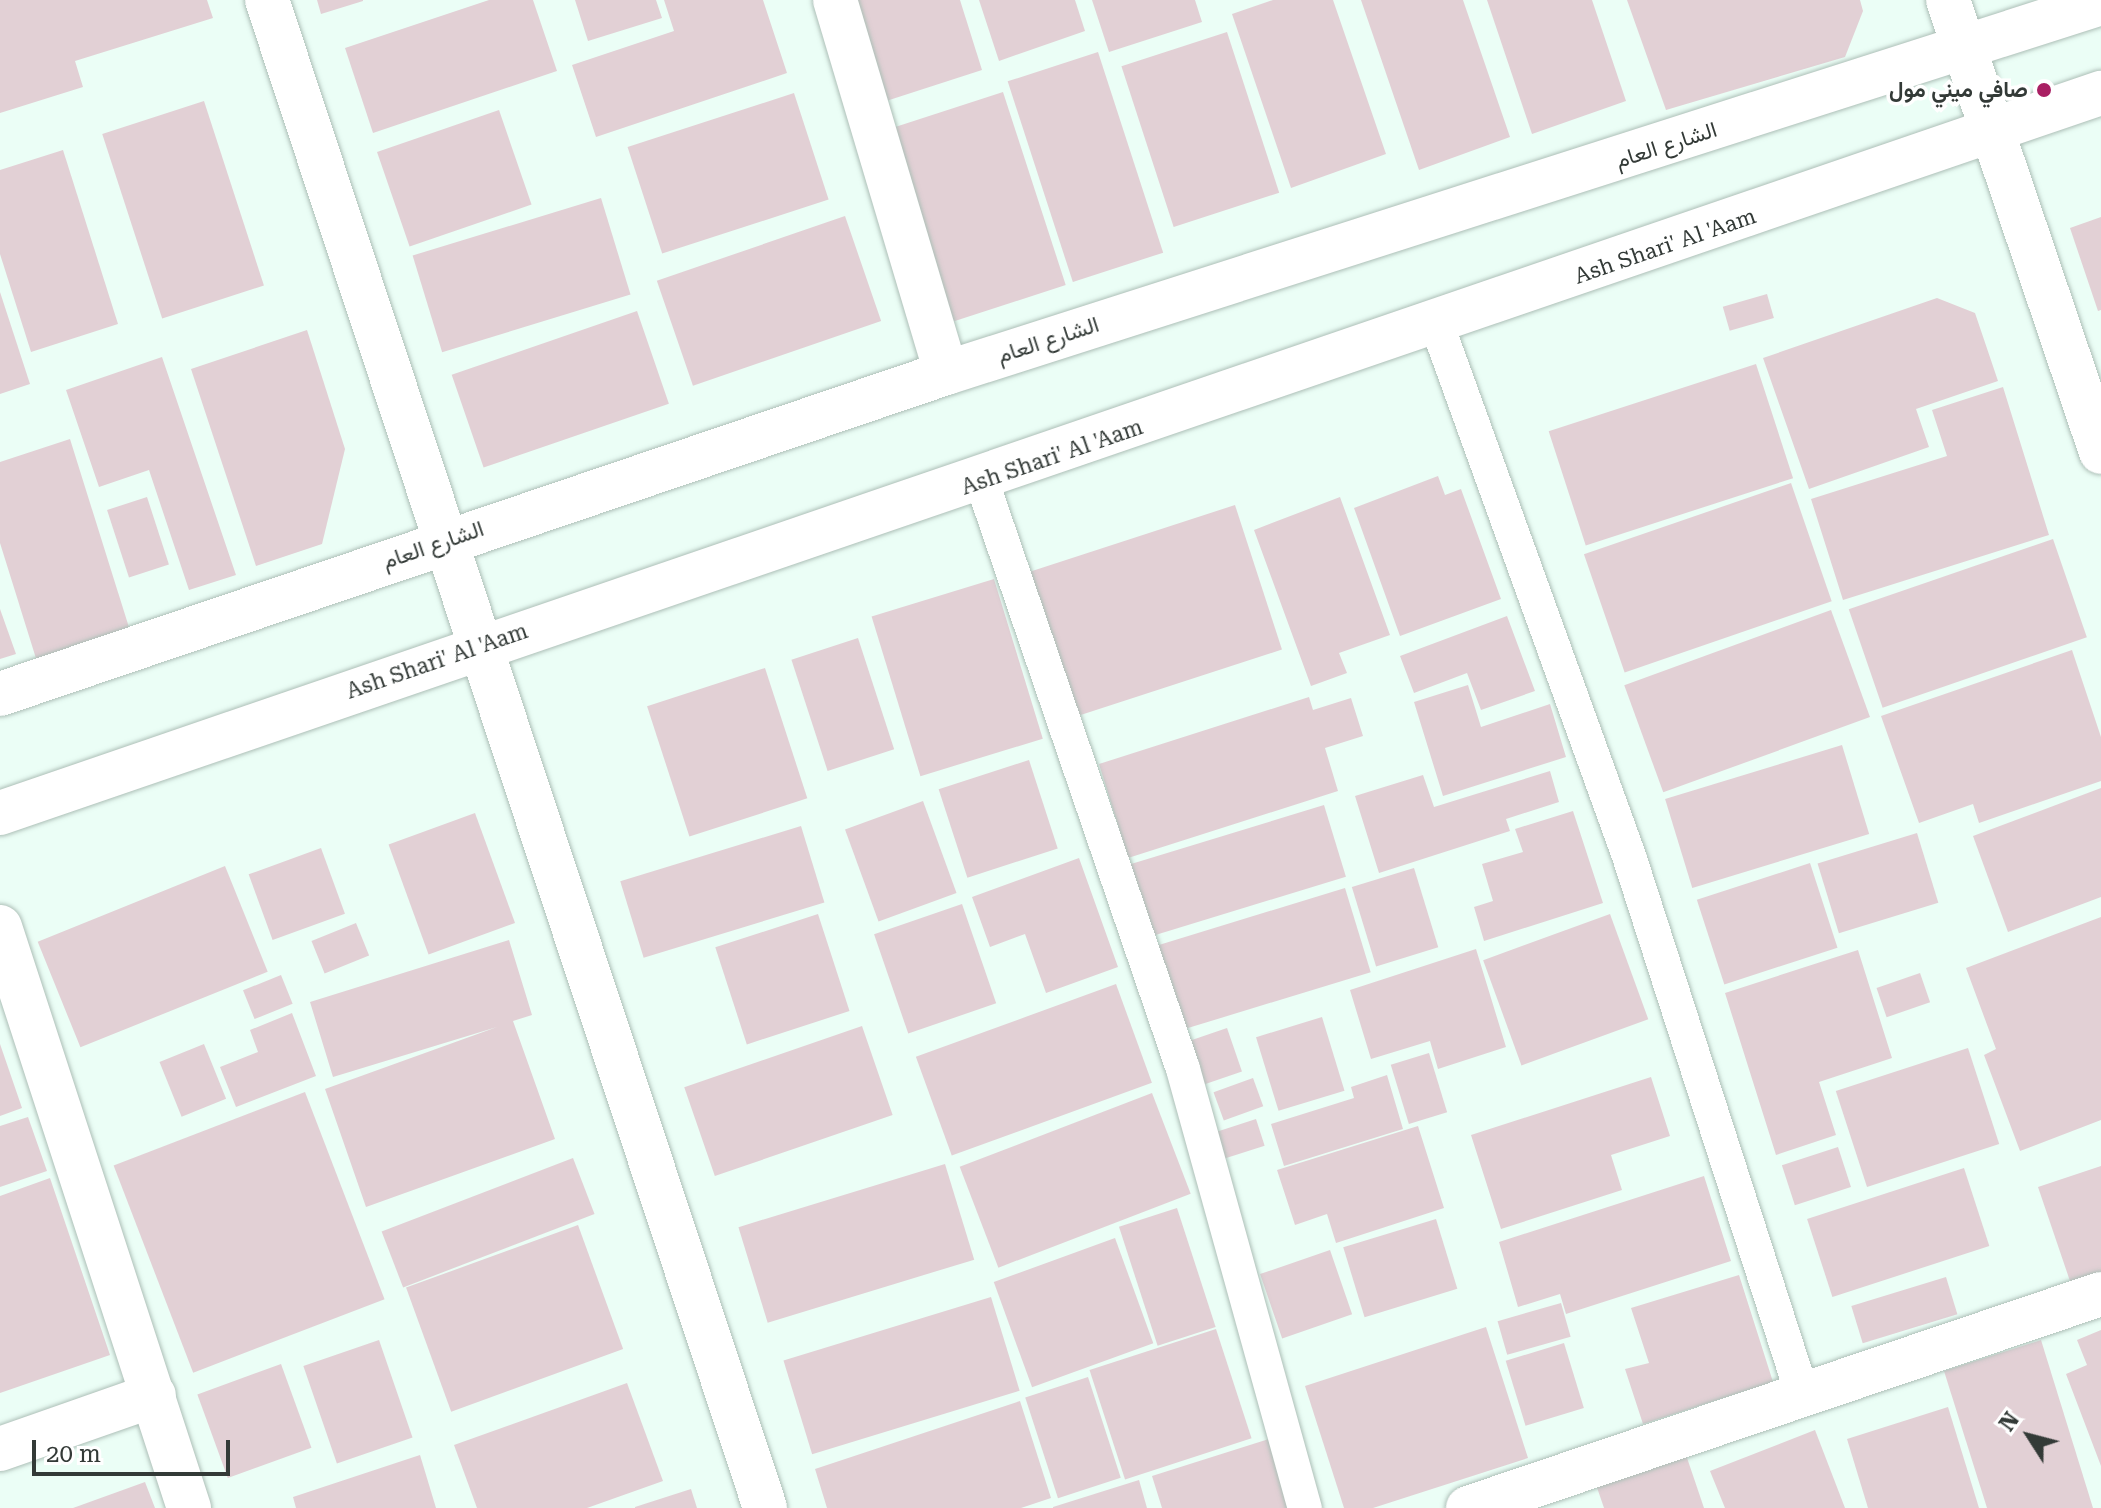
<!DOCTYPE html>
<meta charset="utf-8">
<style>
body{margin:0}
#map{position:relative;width:2101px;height:1508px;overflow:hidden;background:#ebfef6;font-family:"Roboto Serif",Vazirmatn,serif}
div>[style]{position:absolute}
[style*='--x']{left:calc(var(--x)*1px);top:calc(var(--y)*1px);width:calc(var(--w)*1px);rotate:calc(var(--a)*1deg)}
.building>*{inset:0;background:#e2d0d5;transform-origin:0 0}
.roads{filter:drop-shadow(0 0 2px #adbfb7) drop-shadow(0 0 2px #adbfb7)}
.service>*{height:34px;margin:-17px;padding:0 17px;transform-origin:17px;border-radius:17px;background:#fff}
.minor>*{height:44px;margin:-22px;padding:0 22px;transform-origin:22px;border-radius:22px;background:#fff}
.tertiary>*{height:44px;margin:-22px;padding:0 22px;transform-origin:22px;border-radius:22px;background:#fff}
.dots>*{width:22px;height:22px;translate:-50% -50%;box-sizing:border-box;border:4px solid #fff;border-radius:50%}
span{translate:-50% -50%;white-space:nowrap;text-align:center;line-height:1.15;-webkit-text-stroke:7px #fff;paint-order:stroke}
.poi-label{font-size:22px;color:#333a37;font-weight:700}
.right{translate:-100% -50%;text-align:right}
.street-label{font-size:22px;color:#333a37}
.north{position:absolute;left:1989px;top:1396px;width:80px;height:80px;-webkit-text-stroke:6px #fff;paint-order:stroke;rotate:306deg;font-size:22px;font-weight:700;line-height:32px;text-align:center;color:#333a37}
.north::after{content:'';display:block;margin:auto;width:28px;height:36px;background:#333a37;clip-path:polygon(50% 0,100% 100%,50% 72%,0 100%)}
.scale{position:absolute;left:32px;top:1440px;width:198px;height:36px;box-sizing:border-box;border:4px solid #333a37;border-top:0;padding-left:10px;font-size:24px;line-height:28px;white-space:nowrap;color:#333a37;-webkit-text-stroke:6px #fff;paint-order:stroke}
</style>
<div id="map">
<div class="building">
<i style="clip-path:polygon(0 0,207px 0,213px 18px,75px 61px,83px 87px,0 113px)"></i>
<i style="clip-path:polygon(317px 0,363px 0,363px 1px,321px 14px)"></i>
<i style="clip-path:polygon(489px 0,533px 0,557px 71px,373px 133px,345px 48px)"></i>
<i style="clip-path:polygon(575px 0,656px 0,662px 18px,588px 41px)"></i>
<i style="clip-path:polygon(664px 0,763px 0,787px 73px,596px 137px,572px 65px,674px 31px)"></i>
<i style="clip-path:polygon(848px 0,960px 0,982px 70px,880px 103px)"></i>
<i style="clip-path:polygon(979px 0,1075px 0,1085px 31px,999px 61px)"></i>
<i style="clip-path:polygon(1092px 0,1195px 0,1202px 22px,1109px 52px)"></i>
<i style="clip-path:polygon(1273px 0,1333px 0,1386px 154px,1291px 188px,1232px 14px)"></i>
<i style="clip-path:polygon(1361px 0,1463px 0,1510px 137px,1419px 170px)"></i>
<i style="clip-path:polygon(1487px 0,1592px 0,1626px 101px,1532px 134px)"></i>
<i style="clip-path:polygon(1627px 0,1860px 0,1863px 11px,1845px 57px,1666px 110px)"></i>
<i style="left:1227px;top:32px;width:169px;height:111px;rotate:72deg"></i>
<i style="left:1098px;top:52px;width:211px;height:95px;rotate:72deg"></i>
<i style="left:1003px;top:92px;width:203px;height:123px;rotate:72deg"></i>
<i style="left:794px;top:93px;width:112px;height:175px;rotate:72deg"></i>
<i style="left:204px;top:101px;width:194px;height:107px;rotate:72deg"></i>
<i style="left:499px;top:110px;width:100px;height:129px;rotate:71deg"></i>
<i style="clip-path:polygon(63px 150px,118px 324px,31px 352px,0 254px,0 170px)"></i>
<i style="left:601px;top:198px;width:101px;height:197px;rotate:73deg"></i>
<i style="left:845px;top:216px;width:111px;height:199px;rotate:71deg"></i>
<i style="clip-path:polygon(2101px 217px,2101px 310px,2098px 311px,2070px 228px)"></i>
<i style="clip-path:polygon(0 292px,30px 384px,0 394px)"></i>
<i style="left:1767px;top:294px;width:25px;height:46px;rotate:74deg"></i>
<i style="clip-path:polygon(1937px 298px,1975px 313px,1998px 381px,1916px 409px,1929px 447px,1809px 489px,1763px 358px)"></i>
<i style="left:637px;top:311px;width:98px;height:196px;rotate:71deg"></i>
<i style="clip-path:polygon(307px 330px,345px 449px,322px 544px,256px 566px,191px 369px)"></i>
<i style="clip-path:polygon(162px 357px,236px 575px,189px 590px,149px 470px,99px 487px,66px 390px)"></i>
<i style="left:1756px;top:364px;width:120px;height:218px;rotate:72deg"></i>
<i style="clip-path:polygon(2003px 387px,2049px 535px,1843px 600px,1811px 499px,1947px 456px,1932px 410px)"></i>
<i style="clip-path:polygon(70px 439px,132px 637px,39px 668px,0 543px,0 462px)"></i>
<i style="clip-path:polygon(1438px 476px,1445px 495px,1461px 489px,1501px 599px,1400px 636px,1354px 508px)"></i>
<i style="left:1791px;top:483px;width:125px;height:219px;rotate:71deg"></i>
<i style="left:147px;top:497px;width:71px;height:42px;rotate:72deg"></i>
<i style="clip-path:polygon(1340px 497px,1390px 635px,1339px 653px,1347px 673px,1311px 686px,1254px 530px)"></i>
<i style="left:1235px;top:505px;width:152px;height:223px;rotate:72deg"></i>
<i style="left:2053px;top:539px;width:104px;height:216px;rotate:71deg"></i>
<i style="left:994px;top:579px;width:167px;height:128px;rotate:73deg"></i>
<i style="clip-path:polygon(0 609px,16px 654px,0 659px)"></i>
<i style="left:1831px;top:610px;width:114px;height:220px;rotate:70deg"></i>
<i style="clip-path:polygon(1507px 616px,1535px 691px,1481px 710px,1467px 673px,1414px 693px,1400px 656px)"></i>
<i style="left:858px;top:638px;width:117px;height:70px;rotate:72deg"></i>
<i style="clip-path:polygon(2072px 650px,2101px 737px,2101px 781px,1979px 823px,1973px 804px,1919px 823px,1881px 716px)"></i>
<i style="left:765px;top:668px;width:137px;height:124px;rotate:72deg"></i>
<i style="clip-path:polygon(1468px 685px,1481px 727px,1550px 704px,1566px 757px,1443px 796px,1414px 702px)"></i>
<i style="clip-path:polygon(1309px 697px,1313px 710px,1351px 698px,1363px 736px,1325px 748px,1338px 791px,1128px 858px,1099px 764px)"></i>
<i style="left:1842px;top:745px;width:93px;height:185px;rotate:73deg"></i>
<i style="left:1029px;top:760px;width:93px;height:95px;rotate:72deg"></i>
<i style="clip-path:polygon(1550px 771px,1559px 802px,1506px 819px,1510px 831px,1379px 873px,1355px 796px,1423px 775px,1434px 807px)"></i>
<i style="clip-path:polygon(2101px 788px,2101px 897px,2008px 932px,1973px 836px)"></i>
<i style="left:923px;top:801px;width:98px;height:83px;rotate:70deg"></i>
<i style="left:1324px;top:805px;width:75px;height:206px;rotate:73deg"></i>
<i style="clip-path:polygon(1573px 811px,1603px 903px,1484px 941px,1474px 907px,1493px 901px,1482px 864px,1523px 852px,1515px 829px)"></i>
<i style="left:475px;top:813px;width:117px;height:92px;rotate:70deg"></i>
<i style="left:801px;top:826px;width:80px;height:189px;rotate:73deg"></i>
<i style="left:1917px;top:833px;width:73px;height:104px;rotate:73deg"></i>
<i style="left:321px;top:848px;width:70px;height:77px;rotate:70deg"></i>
<i style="clip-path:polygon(1079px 858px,1118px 967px,1046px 993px,1025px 934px,990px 947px,972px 897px)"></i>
<i style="left:1810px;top:863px;width:89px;height:119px;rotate:72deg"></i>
<i style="left:225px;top:866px;width:114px;height:202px;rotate:68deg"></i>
<i style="left:1414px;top:868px;width:83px;height:65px;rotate:73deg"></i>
<i style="left:1345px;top:888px;width:88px;height:204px;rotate:73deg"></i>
<i style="left:962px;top:904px;width:105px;height:93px;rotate:71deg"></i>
<i style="left:818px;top:914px;width:102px;height:108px;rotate:72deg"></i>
<i style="left:1610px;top:914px;width:112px;height:135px;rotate:70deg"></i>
<i style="clip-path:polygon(2101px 917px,2101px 1120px,2020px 1151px,1984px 1055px,1996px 1049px,1966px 968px)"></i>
<i style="left:356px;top:923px;width:35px;height:48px;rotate:68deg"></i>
<i style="clip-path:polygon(509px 940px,532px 1015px,513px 1021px,555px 1139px,366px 1207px,325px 1089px,497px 1027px,333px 1077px,310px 1002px)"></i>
<i style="clip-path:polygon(1476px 949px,1506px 1047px,1438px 1069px,1430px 1041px,1371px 1059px,1350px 990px)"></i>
<i style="clip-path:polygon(1858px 950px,1892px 1058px,1819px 1082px,1836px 1135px,1776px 1155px,1725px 993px)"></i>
<i style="left:1920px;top:973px;width:31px;height:46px;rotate:71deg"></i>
<i style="left:281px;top:975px;width:31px;height:41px;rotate:68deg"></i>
<i style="left:1116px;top:984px;width:105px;height:213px;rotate:70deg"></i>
<i style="clip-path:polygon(292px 1013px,316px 1076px,236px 1107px,220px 1067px,258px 1052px,250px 1030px)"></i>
<i style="left:1322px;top:1017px;width:77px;height:69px;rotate:73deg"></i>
<i style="left:862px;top:1026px;width:94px;height:188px;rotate:71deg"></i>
<i style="left:1227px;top:1028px;width:46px;height:44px;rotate:71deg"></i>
<i style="clip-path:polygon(0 1044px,22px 1108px,0 1116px)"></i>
<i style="left:204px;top:1044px;width:59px;height:48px;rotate:68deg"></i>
<i style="left:1968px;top:1048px;width:101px;height:139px;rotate:72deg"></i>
<i style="left:1429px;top:1053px;width:62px;height:40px;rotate:73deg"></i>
<i style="clip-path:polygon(1387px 1075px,1403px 1129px,1284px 1166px,1271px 1124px,1354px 1098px,1351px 1087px)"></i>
<i style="clip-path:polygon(1651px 1077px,1670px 1136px,1611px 1155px,1622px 1190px,1501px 1229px,1471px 1135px)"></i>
<i style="left:1253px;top:1078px;width:30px;height:42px;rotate:70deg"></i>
<i style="left:305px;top:1092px;width:222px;height:205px;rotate:69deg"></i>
<i style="left:1152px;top:1093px;width:108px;height:206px;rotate:69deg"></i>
<i style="clip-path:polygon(28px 1117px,47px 1171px,0 1187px,0 1126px)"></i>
<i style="left:1256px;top:1119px;width:28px;height:42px;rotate:72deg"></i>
<i style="clip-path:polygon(1418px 1126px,1444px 1208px,1336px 1243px,1327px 1214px,1295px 1225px,1277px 1170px)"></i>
<i style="left:1838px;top:1147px;width:42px;height:59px;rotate:72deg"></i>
<i style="left:573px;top:1158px;width:60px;height:205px;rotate:69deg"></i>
<i style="left:945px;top:1164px;width:100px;height:216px;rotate:73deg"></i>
<i style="clip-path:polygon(2101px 1166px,2101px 1274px,2071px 1284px,2038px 1187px)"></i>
<i style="left:1964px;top:1168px;width:82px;height:165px;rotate:72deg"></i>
<i style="clip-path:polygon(1704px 1176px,1731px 1261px,1566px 1314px,1560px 1294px,1518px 1307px,1499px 1242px)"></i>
<i style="clip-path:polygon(50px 1178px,110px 1355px,0 1393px,0 1196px)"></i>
<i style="left:1177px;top:1208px;width:125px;height:61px;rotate:72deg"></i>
<i style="left:1436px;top:1219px;width:73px;height:97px;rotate:73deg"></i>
<i style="left:578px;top:1225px;width:132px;height:183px;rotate:70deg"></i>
<i style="left:1115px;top:1238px;width:112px;height:129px;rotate:70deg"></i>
<i style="left:1330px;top:1250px;width:68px;height:74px;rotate:71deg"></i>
<i style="clip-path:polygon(1739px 1275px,1773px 1382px,1643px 1424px,1625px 1369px,1649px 1363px,1631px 1308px)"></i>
<i style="left:1946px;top:1277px;width:39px;height:99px;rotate:73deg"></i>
<i style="left:991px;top:1297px;width:98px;height:217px;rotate:73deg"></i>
<i style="left:1561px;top:1303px;width:35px;height:66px;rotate:74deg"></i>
<i style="clip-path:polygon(1486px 1327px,1528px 1458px,1373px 1508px,1344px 1508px,1305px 1386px)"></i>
<i style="left:1216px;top:1329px;width:115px;height:133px;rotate:72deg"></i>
<i style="clip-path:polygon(2101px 1330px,2101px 1466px,2066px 1374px,2087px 1365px,2077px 1340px)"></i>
<i style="left:379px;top:1340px;width:103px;height:80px;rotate:71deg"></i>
<i style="clip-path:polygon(2041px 1340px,2093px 1508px,1987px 1508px,1944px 1371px)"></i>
<i style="left:1564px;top:1343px;width:68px;height:61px;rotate:73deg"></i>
<i style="left:281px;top:1364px;width:89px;height:89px;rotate:70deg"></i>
<i style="left:1088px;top:1377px;width:106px;height:66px;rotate:72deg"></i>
<i style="clip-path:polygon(627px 1383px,663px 1481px,587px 1508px,477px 1508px,454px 1445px)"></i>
<i style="clip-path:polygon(1020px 1401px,1051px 1498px,1021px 1508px,827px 1508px,815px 1469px)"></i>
<i style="clip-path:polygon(1948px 1407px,1979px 1508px,1868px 1508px,1847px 1439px)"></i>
<i style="clip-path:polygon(1815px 1430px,1845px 1508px,1725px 1508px,1710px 1471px)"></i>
<i style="clip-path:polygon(1275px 1437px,1294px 1508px,1162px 1508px,1152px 1476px)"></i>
<i style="clip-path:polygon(1683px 1446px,1704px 1508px,1604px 1508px,1593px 1476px)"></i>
<i style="clip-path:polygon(420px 1455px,436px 1508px,296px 1508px,293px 1497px)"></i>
<i style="clip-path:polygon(1139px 1480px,1147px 1508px,1053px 1508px,1053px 1507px)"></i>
<i style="clip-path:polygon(145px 1482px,155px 1508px,73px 1508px)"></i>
<i style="clip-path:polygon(691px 1489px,697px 1508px,635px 1508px,635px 1507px)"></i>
</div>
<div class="roads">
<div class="service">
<i style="--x:1437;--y:325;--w:565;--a:70.12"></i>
<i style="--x:1629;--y:856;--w:561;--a:72.15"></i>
<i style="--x:982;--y:482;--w:620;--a:71.1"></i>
<i style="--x:1183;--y:1069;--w:456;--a:74.5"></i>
</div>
<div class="minor">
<i style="--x:267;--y:0;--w:1588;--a:71.72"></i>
<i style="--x:835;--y:0;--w:389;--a:73.4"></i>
<i style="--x:1948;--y:0;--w:477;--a:71.3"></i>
<i style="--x:0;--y:927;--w:611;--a:71.98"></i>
<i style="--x:0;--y:1449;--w:163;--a:-19.3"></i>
<i style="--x:1468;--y:1508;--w:668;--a:-18.68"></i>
</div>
<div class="tertiary">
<i style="--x:0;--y:694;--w:999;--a:-18.74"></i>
<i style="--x:946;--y:373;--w:1213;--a:-17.76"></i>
<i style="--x:0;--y:813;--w:2221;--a:-18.92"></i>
</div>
</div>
<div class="dots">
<i style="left:2044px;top:90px;background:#a91f63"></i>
</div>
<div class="poi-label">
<span class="right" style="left:2028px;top:90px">صافي ميني مول</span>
</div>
<div class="street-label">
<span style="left:1666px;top:145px;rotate:-18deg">الشارع العام</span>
<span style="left:1665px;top:246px;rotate:-19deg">Ash Shari' Al 'Aam</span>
<span style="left:1048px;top:340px;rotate:-18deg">الشارع العام</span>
<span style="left:1052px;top:457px;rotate:-19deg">Ash Shari' Al 'Aam</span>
<span style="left:433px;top:545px;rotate:-19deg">الشارع العام</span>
<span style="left:437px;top:661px;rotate:-19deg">Ash Shari' Al 'Aam</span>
</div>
<div class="north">N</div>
<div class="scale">20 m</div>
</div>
